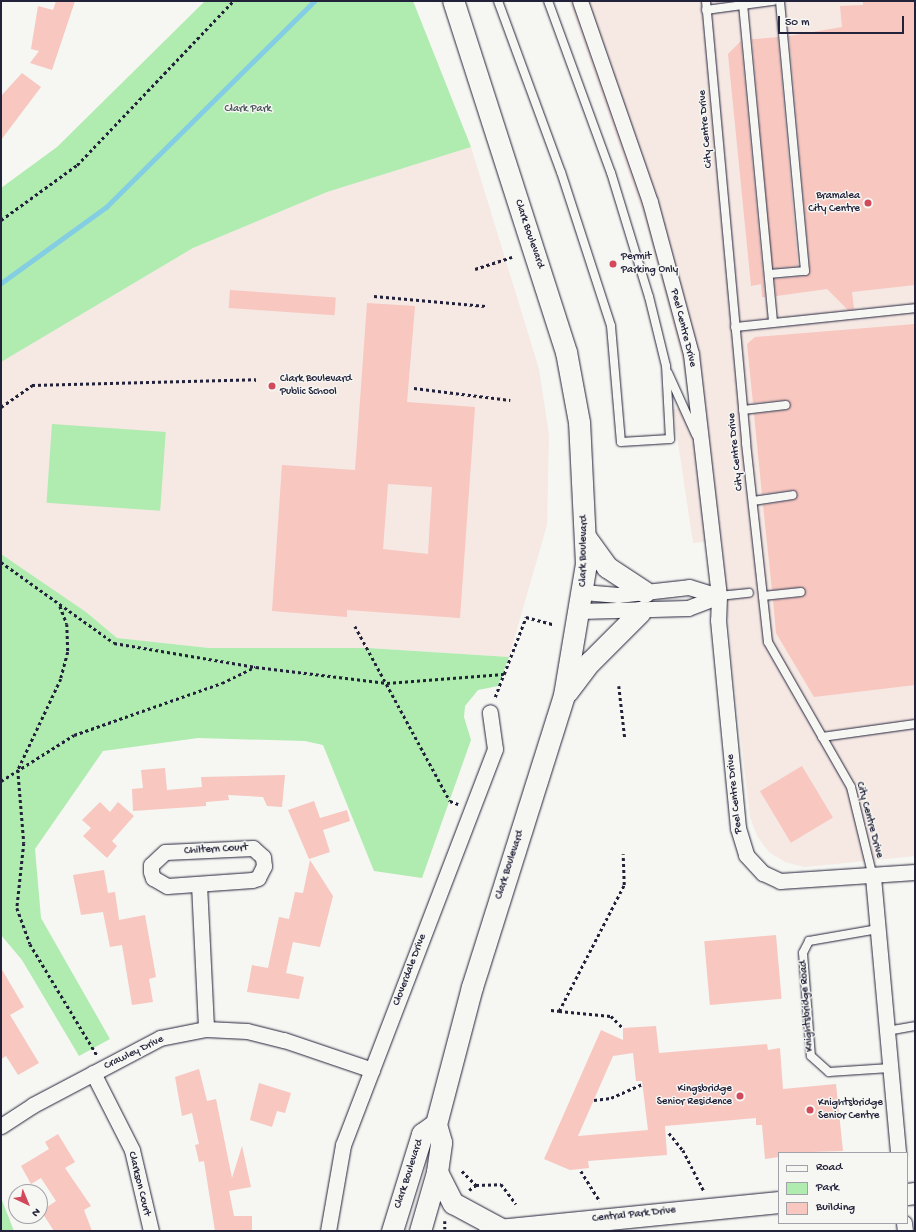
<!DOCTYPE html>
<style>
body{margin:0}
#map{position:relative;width:916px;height:1232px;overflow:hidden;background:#f6f6f2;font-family:"Gochi Hand",sans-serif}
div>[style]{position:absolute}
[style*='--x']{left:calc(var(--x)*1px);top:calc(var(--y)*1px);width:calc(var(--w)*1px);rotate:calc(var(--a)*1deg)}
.built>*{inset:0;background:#f6e8e3}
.green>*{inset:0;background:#b0ebb0;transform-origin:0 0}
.stream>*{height:5px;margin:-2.5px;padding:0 2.5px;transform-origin:2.5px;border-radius:2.5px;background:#84cee4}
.building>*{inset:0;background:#f7c7c0;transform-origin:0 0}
.path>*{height:2.5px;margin-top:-1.25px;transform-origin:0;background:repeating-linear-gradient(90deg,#22223b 0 3px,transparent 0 6px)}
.roads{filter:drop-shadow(0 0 1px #22223b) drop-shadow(0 0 1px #22223b)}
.lane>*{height:8px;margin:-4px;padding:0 4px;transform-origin:4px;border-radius:4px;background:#f6f6f2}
.street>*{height:15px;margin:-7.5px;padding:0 7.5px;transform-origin:7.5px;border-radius:7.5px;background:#f6f6f2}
.secondary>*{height:21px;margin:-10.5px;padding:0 10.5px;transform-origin:10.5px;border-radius:10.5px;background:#f6f6f2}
.dots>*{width:11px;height:11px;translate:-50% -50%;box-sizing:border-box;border:2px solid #f6f6f2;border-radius:50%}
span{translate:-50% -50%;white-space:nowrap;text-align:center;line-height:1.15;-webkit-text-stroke:3px #f6f6f2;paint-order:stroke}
.park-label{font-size:11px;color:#465458}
.street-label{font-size:11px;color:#22223b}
.poi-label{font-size:11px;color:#22223b}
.right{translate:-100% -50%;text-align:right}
.left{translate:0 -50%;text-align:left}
.frame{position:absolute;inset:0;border:2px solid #22223b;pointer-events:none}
.legend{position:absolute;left:778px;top:1152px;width:130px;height:72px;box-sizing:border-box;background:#f6f6f2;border:1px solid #a1a1a9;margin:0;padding:5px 7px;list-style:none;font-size:12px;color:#22223b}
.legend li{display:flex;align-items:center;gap:8px;height:20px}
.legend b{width:20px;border:1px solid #a1a1a9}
.north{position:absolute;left:8px;top:1184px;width:40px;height:40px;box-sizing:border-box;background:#f6f6f2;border:1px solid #a1a1a9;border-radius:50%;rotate:136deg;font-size:11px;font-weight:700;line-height:16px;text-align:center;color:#22223b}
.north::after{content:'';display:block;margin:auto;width:14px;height:18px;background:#d1495b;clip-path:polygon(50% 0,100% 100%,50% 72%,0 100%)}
.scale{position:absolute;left:778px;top:16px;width:126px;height:18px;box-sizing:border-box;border:2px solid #22223b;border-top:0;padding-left:5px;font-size:12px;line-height:14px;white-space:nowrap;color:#22223b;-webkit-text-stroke:3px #f6f6f2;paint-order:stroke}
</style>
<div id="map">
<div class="built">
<i style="clip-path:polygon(569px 1px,915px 1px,915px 856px,805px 867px,785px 862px,769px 852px,757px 836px,750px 817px,732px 665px,722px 540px,693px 543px,673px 409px,690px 407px,682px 359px,646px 223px)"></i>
<i style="clip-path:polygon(471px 147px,539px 369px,549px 435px,547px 525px,509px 657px,368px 648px,209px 648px,117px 638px,86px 612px,1px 554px,2px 361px,193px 248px,327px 192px)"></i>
</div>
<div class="green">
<i style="clip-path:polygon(205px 1px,413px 1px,471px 147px,327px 192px,193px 248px,1px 362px,1px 188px,57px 147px)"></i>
<i style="left:52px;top:424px;width:114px;height:79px;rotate:4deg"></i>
<i style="clip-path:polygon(1px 554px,86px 612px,117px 638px,209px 648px,368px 648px,509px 657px,498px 686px,478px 690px,465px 706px,464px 717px,471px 740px,422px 878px,374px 871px,323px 745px,305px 741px,198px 738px,103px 751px,35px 849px,41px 918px,110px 1039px,79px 1056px,22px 960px,1px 935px)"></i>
<i style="clip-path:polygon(1px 1198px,14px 1231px,1px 1231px)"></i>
</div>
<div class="stream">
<i style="--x:1;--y:283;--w:130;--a:-35.9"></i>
<i style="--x:106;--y:207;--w:293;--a:-44.7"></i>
</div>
<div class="building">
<i style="clip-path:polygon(56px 1px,75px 1px,52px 70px,30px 63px,39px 51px,31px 49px,38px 6px,53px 10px)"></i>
<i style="clip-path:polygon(863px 1px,915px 1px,915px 285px,852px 292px,854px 309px,848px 310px,827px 289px,776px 296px,774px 279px,806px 276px,810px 271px,789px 36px,842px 27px,840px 6px,863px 5px)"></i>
<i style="left:778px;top:37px;width:230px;height:26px;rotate:85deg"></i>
<i style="clip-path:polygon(741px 41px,765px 297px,762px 297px,761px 284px,751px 286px,728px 54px)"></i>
<i style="clip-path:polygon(22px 73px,41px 87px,1px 140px,1px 96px)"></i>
<i style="left:230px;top:290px;width:106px;height:18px;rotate:4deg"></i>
<i style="clip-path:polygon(evenodd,367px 303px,415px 306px,407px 402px,475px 407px,460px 618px,347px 610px,347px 617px,272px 611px,282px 465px,355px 470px,367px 303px,388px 484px,432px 487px,428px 554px,383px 549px,388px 484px)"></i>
<i style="clip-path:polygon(915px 324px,915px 685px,814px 697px,776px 633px,773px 600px,802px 597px,806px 591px,801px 587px,772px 590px,763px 505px,794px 500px,798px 494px,793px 490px,762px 494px,754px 414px,787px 410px,791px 404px,786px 400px,753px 403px,747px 344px,755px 337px)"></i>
<i style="left:802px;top:766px;width:60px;height:49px;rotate:59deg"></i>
<i style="clip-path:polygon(165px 768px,167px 790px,202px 787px,201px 777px,285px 775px,282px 807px,267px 806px,263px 797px,228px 795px,229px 800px,206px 802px,206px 806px,133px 811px,132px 789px,143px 788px,141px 770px)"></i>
<i style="clip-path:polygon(314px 801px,320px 818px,347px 810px,350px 821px,323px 830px,330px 852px,309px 859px,288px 810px)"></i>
<i style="clip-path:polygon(100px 802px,110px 812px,118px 802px,134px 816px,112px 841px,117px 846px,107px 858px,83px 836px,91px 828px,82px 820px)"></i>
<i style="clip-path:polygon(310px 860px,333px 896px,320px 947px,293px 942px,286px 973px,304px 977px,299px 999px,247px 992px,252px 965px,268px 968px,279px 917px,289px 919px,295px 892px,303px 893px)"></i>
<i style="clip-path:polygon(104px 870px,108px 893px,115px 892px,119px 920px,145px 915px,156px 977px,149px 979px,153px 1002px,132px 1005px,122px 945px,110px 947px,103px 912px,81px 915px,73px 875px)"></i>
<i style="left:776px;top:935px;width:64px;height:72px;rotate:85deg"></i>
<i style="clip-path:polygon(1px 968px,24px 1007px,10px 1015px,39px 1063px,18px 1075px,6px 1056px,1px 1059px)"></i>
<i style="clip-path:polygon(evenodd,656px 1026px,659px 1053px,767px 1044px,768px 1050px,780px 1048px,783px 1089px,836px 1084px,843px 1151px,779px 1153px,779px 1157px,765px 1159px,762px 1125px,756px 1125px,756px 1118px,665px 1126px,667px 1155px,588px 1161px,589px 1168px,570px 1170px,544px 1159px,601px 1030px,623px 1040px,623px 1028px,656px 1026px,633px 1053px,636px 1081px,642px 1081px,648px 1130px,578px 1136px,613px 1056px,633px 1053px)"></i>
<i style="clip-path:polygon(199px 1069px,207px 1101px,216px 1099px,232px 1178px,242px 1146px,251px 1187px,229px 1191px,234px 1216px,252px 1216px,252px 1231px,215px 1231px,204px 1161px,199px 1162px,195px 1145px,199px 1144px,192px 1113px,182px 1116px,175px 1077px)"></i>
<i style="clip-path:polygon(259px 1083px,291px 1093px,285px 1113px,277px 1111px,272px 1127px,250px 1120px)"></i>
<i style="clip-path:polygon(58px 1134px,75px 1162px,65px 1168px,91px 1206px,84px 1210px,92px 1231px,54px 1231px,41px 1211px,56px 1201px,41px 1178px,31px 1184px,21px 1166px,49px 1149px,45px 1142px)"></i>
</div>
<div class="path">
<i style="--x:1;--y:220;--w:94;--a:-35.9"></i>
<i style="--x:77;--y:165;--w:226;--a:-46.4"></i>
<i style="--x:475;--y:269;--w:39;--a:-18"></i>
<i style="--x:374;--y:296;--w:112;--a:5.1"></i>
<i style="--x:414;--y:388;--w:97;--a:7.1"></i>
<i style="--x:1;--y:407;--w:38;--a:-35"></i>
<i style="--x:32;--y:385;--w:224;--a:-1.5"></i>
<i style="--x:1;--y:562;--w:139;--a:35.6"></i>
<i style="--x:114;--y:643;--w:144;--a:9.6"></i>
<i style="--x:256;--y:667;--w:132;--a:7"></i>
<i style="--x:387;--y:683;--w:117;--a:-4.4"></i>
<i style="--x:504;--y:674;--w:61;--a:-68.9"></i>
<i style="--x:526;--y:617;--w:28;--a:15"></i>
<i style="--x:60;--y:606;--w:19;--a:69"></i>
<i style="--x:67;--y:624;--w:28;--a:88"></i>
<i style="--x:68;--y:652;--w:28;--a:105"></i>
<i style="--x:61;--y:679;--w:101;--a:115.3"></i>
<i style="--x:18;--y:770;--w:73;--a:85.3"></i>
<i style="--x:24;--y:843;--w:65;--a:96.1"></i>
<i style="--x:17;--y:908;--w:38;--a:70"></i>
<i style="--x:30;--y:944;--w:130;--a:58.9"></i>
<i style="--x:355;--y:626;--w:199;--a:61.5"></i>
<i style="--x:450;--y:801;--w:9;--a:21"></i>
<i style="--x:619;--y:686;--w:53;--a:83.5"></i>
<i style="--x:495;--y:697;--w:25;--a:-69"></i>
<i style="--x:1;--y:781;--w:86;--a:-32.2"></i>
<i style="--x:74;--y:735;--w:157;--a:-19.4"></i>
<i style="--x:222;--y:683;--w:37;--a:-26"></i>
<i style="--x:551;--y:1010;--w:8;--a:7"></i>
<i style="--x:559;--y:1011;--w:142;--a:-62.7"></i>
<i style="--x:624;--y:885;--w:31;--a:-92"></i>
<i style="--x:559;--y:1011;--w:52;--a:5.5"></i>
<i style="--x:611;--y:1016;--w:17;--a:45"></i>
<i style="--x:594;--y:1100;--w:17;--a:-7"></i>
<i style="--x:611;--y:1098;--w:34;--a:-24"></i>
<i style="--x:669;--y:1133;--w:22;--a:51"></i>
<i style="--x:683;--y:1150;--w:46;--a:62.9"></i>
<i style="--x:462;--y:1171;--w:20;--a:45"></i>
<i style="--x:581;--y:1171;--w:36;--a:58"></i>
<i style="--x:469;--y:1190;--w:9;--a:-36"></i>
<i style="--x:476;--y:1185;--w:25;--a:-2"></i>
<i style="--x:501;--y:1184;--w:25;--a:53"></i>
<i style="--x:445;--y:1221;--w:8;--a:90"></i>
</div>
<div class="roads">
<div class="lane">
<i style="--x:498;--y:1;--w:182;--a:69.8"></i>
<i style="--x:561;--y:172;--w:162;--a:72"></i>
<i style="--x:611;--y:326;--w:116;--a:85.1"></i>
<i style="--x:621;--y:442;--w:49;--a:-3.5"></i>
<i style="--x:670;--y:439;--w:73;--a:-93.1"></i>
<i style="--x:666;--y:366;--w:71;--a:-103.8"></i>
<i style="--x:649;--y:297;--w:130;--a:-107"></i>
<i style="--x:611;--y:173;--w:183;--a:-110.1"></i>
<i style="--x:706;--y:1;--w:444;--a:84.8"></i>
<i style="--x:746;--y:443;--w:200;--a:83.7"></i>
<i style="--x:768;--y:642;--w:167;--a:60.2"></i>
<i style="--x:851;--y:787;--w:93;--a:76.3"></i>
<i style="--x:743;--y:4;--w:320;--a:84.6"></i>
<i style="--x:706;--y:10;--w:68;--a:-7.7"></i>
<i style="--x:769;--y:274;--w:36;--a:-5"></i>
<i style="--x:805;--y:271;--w:271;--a:-95.3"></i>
<i style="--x:735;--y:327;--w:181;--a:-6"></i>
<i style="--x:668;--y:373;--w:68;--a:65.7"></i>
<i style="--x:743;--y:410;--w:43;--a:-6.6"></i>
<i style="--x:753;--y:501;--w:40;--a:-8.5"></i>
<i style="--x:719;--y:596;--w:30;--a:-6"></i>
<i style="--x:763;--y:596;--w:38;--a:-6"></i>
<i style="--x:822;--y:737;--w:94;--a:-8"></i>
<i style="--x:878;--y:929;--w:70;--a:170.1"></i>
<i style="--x:809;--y:941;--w:13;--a:117"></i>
<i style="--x:803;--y:953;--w:103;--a:85.6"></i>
<i style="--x:811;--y:1056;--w:24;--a:42"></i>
<i style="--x:829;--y:1072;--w:61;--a:-3.8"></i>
<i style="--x:887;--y:1031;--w:28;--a:-10"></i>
</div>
<div class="street">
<i style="--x:580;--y:1;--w:213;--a:70.8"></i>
<i style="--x:650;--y:202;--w:157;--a:74.9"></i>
<i style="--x:691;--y:354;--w:244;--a:83.4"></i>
<i style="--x:719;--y:596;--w:24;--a:92"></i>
<i style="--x:718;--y:620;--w:209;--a:84.5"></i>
<i style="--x:738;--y:828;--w:28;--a:73"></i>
<i style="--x:746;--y:855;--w:25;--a:47"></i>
<i style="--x:763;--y:873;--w:19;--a:25"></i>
<i style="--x:780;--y:881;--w:135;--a:-3.8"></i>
<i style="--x:583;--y:592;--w:35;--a:5"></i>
<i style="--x:618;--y:595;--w:71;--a:-6.4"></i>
<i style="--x:689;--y:587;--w:31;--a:17"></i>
<i style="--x:580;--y:611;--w:108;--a:-1.6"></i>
<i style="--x:688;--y:608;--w:33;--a:-21"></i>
<i style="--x:253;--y:848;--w:13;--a:42"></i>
<i style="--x:263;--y:857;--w:9;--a:84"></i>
<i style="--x:264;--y:866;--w:13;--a:117"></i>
<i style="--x:258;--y:878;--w:6;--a:162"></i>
<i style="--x:252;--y:880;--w:85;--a:176"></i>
<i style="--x:167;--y:886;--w:16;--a:-150"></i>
<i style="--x:153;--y:878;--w:6;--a:-108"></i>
<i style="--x:151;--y:872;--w:7;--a:-90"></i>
<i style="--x:151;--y:865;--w:19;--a:-43"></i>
<i style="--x:165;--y:852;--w:88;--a:-2.6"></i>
<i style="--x:873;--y:877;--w:277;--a:84.8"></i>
<i style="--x:199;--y:884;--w:145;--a:87.2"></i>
<i style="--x:93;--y:1073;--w:86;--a:63.1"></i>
<i style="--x:132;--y:1150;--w:83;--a:76.8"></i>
<i style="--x:1;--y:1126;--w:38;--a:-33"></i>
<i style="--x:33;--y:1105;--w:144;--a:-27.8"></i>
<i style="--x:160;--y:1038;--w:47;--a:-11.1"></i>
<i style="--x:206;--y:1029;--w:41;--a:2.8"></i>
<i style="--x:247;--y:1031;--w:38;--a:14"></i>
<i style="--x:284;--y:1040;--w:93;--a:18.8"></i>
<i style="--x:904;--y:1223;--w:8;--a:83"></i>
<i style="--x:328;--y:1231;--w:87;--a:-80.1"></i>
<i style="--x:343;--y:1145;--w:424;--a:-69"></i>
<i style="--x:495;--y:749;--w:37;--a:-98"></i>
</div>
<div class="secondary">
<i style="--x:586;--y:538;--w:36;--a:54"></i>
<i style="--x:607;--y:567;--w:45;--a:33.3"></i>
<i style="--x:567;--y:692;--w:38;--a:-53"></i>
<i style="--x:590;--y:662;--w:71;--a:-45"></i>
<i style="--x:437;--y:1172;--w:35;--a:63"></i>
<i style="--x:453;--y:1203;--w:57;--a:28.4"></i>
<i style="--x:907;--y:1194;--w:8;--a:-7"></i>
<i style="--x:392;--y:1231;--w:102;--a:-72.8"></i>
<i style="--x:422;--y:1134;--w:17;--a:-36"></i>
<i style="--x:420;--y:1231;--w:61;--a:-73.9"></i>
<i style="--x:437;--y:1172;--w:30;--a:-82"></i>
<i style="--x:441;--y:1142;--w:19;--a:-106"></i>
<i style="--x:436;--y:1124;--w:142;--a:-75.3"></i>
<i style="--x:472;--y:987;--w:306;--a:-72.5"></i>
<i style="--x:564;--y:695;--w:133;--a:-80.5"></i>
<i style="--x:586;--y:564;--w:142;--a:-92.8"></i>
<i style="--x:579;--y:422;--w:71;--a:-100.5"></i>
<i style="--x:566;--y:352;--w:369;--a:-107.8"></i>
<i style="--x:489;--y:1231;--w:291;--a:-5.7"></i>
</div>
</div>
<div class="dots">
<i style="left:868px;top:203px;background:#d1495b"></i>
<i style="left:613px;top:264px;background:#d1495b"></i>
<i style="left:272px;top:386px;background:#d1495b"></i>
<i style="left:740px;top:1096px;background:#d1495b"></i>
<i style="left:810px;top:1110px;background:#d1495b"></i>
</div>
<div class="park-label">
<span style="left:248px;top:109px">Clark Park</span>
</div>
<div class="street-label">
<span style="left:706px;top:129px;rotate:-95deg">City Centre Drive</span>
<span style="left:529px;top:234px;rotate:71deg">Clark Boulevard</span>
<span style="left:683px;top:328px;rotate:76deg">Peel Centre Drive</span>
<span style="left:736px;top:452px;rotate:-96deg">City Centre Drive</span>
<span style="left:584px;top:551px;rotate:-89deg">Clark Boulevard</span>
<span style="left:735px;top:794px;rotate:-96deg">Peel Centre Drive</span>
<span style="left:869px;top:820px;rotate:75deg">City Centre Drive</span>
<span style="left:216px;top:850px;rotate:-3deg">Chiltern Court</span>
<span style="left:510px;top:865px;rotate:-72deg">Clark Boulevard</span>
<span style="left:410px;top:970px;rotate:-69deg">Cloverdale Drive</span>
<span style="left:807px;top:1006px;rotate:-94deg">Knightsbridge Road</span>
<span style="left:134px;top:1053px;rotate:-26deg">Crawley Drive</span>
<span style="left:409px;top:1174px;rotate:-72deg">Clark Boulevard</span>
<span style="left:139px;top:1184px;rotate:76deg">Clarkson Court</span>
<span style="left:634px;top:1215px;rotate:-6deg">Central Park Drive</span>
</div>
<div class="poi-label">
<span class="right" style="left:860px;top:203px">Bramalea<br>City Centre</span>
<span class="left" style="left:621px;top:264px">Permit<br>Parking Only</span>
<span class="left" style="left:280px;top:386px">Clark Boulevard<br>Public School</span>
<span class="right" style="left:732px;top:1096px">Kingsbridge<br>Senior Residence</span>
<span class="left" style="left:818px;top:1110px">Knightsbridge<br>Senior Centre</span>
</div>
<div class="frame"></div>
<ul class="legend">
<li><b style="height:5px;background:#f6f6f2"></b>Road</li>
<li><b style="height:11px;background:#b0ebb0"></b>Park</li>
<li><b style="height:11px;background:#f7c7c0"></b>Building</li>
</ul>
<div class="north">N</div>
<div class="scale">50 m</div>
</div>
